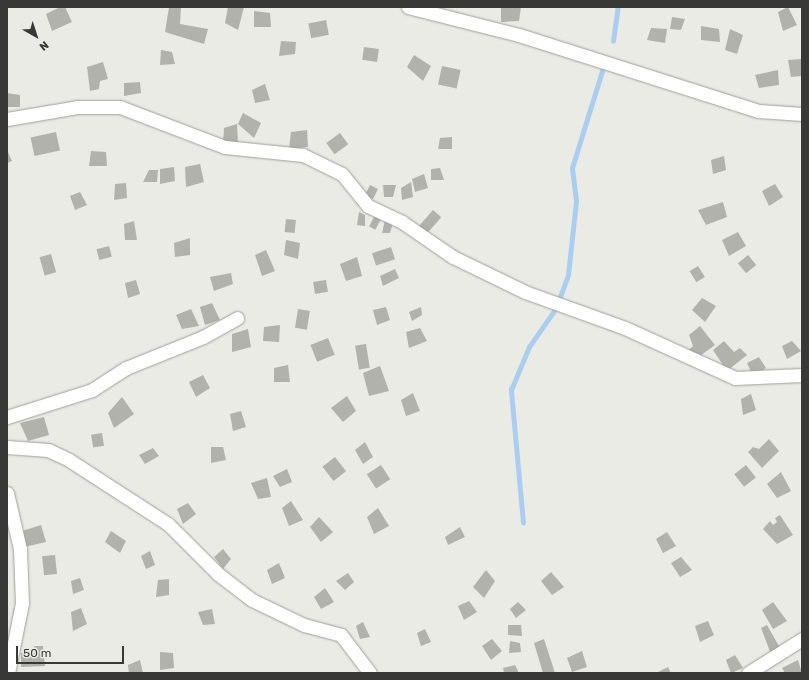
<!DOCTYPE html>
<style>
body{margin:0}
#map{position:relative;width:809px;height:680px;overflow:hidden;background:#ebebe6;font-family:Rubik,sans-serif}
div>[style]{position:absolute}
[style*='--x']{left:calc(var(--x)*1px);top:calc(var(--y)*1px);width:calc(var(--w)*1px);rotate:calc(var(--a)*1deg)}
.stream>*{height:4.5px;margin:-2.25px;padding:0 2.25px;transform-origin:2.25px;border-radius:2.25px;background:#abcef0}
.building>*{inset:0;background:#b2b2ad;transform-origin:0 0}
.roads{filter:drop-shadow(0 0 1px #a0a09b) drop-shadow(0 0 1px #a0a09b)}
.street>*{height:13px;margin:-6.5px;padding:0 6.5px;transform-origin:6.5px;border-radius:6.5px;background:#fff}
span{translate:-50% -50%;white-space:nowrap;text-align:center;line-height:1.15;-webkit-text-stroke:3.5px #ebebe6;paint-order:stroke}
.frame{position:absolute;inset:0;border:8px solid #383836;pointer-events:none}
.north{position:absolute;left:16px;top:16px;width:40px;height:40px;-webkit-text-stroke:3px #ebebe6;paint-order:stroke;rotate:141deg;font-size:11px;font-weight:700;line-height:16px;text-align:center;color:#383836}
.north::after{content:'';display:block;margin:auto;width:14px;height:18px;background:#383836;clip-path:polygon(50% 0,100% 100%,50% 72%,0 100%)}
.scale{position:absolute;left:16px;top:646px;width:108px;height:18px;box-sizing:border-box;border:2px solid #383836;border-top:0;padding-left:5px;font-size:12px;line-height:14px;white-space:nowrap;color:#383836;-webkit-text-stroke:3px #ebebe6;paint-order:stroke}
</style>
<div id="map">
<div class="stream">
<i style="--x:613;--y:41;--w:34;--a:-82"></i>
<i style="--x:523;--y:523;--w:134;--a:-95.2"></i>
<i style="--x:511;--y:390;--w:47;--a:-67.3"></i>
<i style="--x:529;--y:347;--w:47;--a:-55.3"></i>
<i style="--x:556;--y:308;--w:35;--a:-70"></i>
<i style="--x:568;--y:275;--w:74;--a:-83.8"></i>
<i style="--x:576;--y:201;--w:33;--a:-97"></i>
<i style="--x:572;--y:168;--w:102;--a:-72.8"></i>
</div>
<div class="building">
<i style="clip-path:polygon(60px 7px,65px 7px,72px 22px,52px 31px,46px 14px)"></i>
<i style="clip-path:polygon(169px 7px,181px 7px,180px 24px,208px 29px,204px 44px,165px 32px)"></i>
<i style="clip-path:polygon(228px 7px,244px 7px,238px 30px,225px 23px)"></i>
<i style="clip-path:polygon(501px 7px,521px 7px,519px 21px,501px 22px)"></i>
<i style="clip-path:polygon(788px 7px,797px 25px,783px 31px,778px 12px)"></i>
<i style="clip-path:polygon(254px 11px,270px 13px,271px 27px,254px 27px)"></i>
<i style="clip-path:polygon(672px 17px,685px 19px,681px 30px,670px 29px)"></i>
<i style="left:326px;top:20px;width:15px;height:18px;rotate:79deg"></i>
<i style="clip-path:polygon(701px 26px,719px 29px,720px 42px,701px 40px)"></i>
<i style="clip-path:polygon(651px 28px,667px 29px,665px 43px,647px 40px)"></i>
<i style="clip-path:polygon(730px 29px,743px 35px,737px 54px,725px 50px)"></i>
<i style="clip-path:polygon(281px 41px,296px 42px,295px 54px,279px 56px)"></i>
<i style="left:364px;top:47px;width:15px;height:13px;rotate:8deg"></i>
<i style="clip-path:polygon(161px 50px,172px 52px,175px 64px,160px 65px)"></i>
<i style="clip-path:polygon(414px 55px,431px 66px,423px 81px,407px 67px)"></i>
<i style="clip-path:polygon(802px 59px,802px 76px,791px 77px,788px 60px)"></i>
<i style="clip-path:polygon(103px 62px,108px 79px,100px 81px,99px 89px,90px 91px,87px 67px)"></i>
<i style="left:442px;top:66px;width:19px;height:19px;rotate:12deg"></i>
<i style="clip-path:polygon(778px 70px,779px 85px,759px 88px,755px 75px)"></i>
<i style="clip-path:polygon(140px 82px,141px 93px,124px 96px,124px 83px)"></i>
<i style="clip-path:polygon(265px 84px,270px 100px,255px 103px,252px 90px)"></i>
<i style="clip-path:polygon(7px 93px,20px 95px,20px 107px,7px 107px)"></i>
<i style="clip-path:polygon(243px 113px,261px 123px,254px 138px,238px 124px)"></i>
<i style="clip-path:polygon(237px 124px,238px 143px,223px 143px,224px 128px)"></i>
<i style="clip-path:polygon(307px 130px,308px 147px,289px 149px,291px 132px)"></i>
<i style="left:56px;top:132px;width:19px;height:26px;rotate:78deg"></i>
<i style="left:340px;top:133px;width:14px;height:17px;rotate:54deg"></i>
<i style="clip-path:polygon(452px 137px,452px 149px,438px 149px,440px 138px)"></i>
<i style="clip-path:polygon(7px 150px,12px 161px,7px 163px)"></i>
<i style="clip-path:polygon(91px 151px,106px 152px,107px 166px,89px 166px)"></i>
<i style="clip-path:polygon(724px 156px,726px 170px,713px 174px,711px 160px)"></i>
<i style="clip-path:polygon(200px 164px,204px 182px,186px 187px,185px 167px)"></i>
<i style="clip-path:polygon(174px 167px,175px 181px,160px 184px,160px 169px)"></i>
<i style="clip-path:polygon(440px 168px,444px 180px,431px 180px,431px 169px)"></i>
<i style="clip-path:polygon(149px 170px,158px 170px,157px 182px,143px 182px)"></i>
<i style="clip-path:polygon(424px 174px,428px 188px,415px 192px,412px 179px)"></i>
<i style="clip-path:polygon(411px 182px,413px 197px,402px 200px,401px 188px)"></i>
<i style="clip-path:polygon(126px 183px,127px 198px,114px 200px,115px 184px)"></i>
<i style="clip-path:polygon(775px 184px,783px 197px,769px 206px,762px 191px)"></i>
<i style="left:370px;top:185px;width:9px;height:11px;rotate:27deg"></i>
<i style="clip-path:polygon(383px 185px,396px 185px,393px 197px,384px 197px)"></i>
<i style="clip-path:polygon(80px 192px,87px 205px,75px 210px,70px 196px)"></i>
<i style="clip-path:polygon(723px 202px,727px 217px,706px 225px,698px 210px)"></i>
<i style="left:433px;top:210px;width:11px;height:23px;rotate:41deg"></i>
<i style="clip-path:polygon(359px 212px,365px 215px,365px 226px,357px 225px)"></i>
<i style="left:375px;top:215px;width:7px;height:13px;rotate:27deg"></i>
<i style="left:286px;top:219px;width:10px;height:13px;rotate:6deg"></i>
<i style="clip-path:polygon(385px 220px,393px 223px,390px 233px,382px 233px)"></i>
<i style="clip-path:polygon(134px 221px,137px 240px,125px 240px,124px 224px)"></i>
<i style="clip-path:polygon(738px 232px,746px 246px,729px 256px,722px 240px)"></i>
<i style="clip-path:polygon(190px 238px,190px 255px,175px 257px,174px 243px)"></i>
<i style="clip-path:polygon(286px 240px,300px 243px,298px 259px,284px 255px)"></i>
<i style="left:109px;top:246px;width:11px;height:13px;rotate:75deg"></i>
<i style="left:391px;top:247px;width:13px;height:20px;rotate:72deg"></i>
<i style="clip-path:polygon(266px 250px,275px 271px,262px 276px,255px 255px)"></i>
<i style="left:51px;top:254px;width:19px;height:12px;rotate:74deg"></i>
<i style="left:748px;top:255px;width:13px;height:13px;rotate:51deg"></i>
<i style="clip-path:polygon(357px 257px,362px 276px,346px 281px,340px 264px)"></i>
<i style="left:698px;top:266px;width:13px;height:10px;rotate:58deg"></i>
<i style="clip-path:polygon(395px 269px,399px 278px,383px 286px,380px 276px)"></i>
<i style="clip-path:polygon(231px 273px,233px 284px,214px 291px,210px 277px)"></i>
<i style="clip-path:polygon(136px 280px,140px 294px,128px 298px,125px 283px)"></i>
<i style="left:326px;top:280px;width:12px;height:13px;rotate:81deg"></i>
<i style="clip-path:polygon(702px 298px,716px 306px,705px 322px,692px 310px)"></i>
<i style="clip-path:polygon(212px 303px,220px 320px,205px 325px,200px 307px)"></i>
<i style="clip-path:polygon(386px 307px,390px 320px,377px 325px,373px 310px)"></i>
<i style="clip-path:polygon(421px 307px,422px 315px,412px 321px,409px 312px)"></i>
<i style="clip-path:polygon(191px 309px,199px 326px,182px 329px,176px 315px)"></i>
<i style="left:298px;top:309px;width:12px;height:19px;rotate:9deg"></i>
<i style="clip-path:polygon(280px 325px,279px 342px,263px 341px,264px 327px)"></i>
<i style="clip-path:polygon(700px 326px,715px 345px,697px 358px,689px 350px,693px 346px,689px 335px)"></i>
<i style="clip-path:polygon(420px 328px,427px 341px,409px 348px,406px 332px)"></i>
<i style="clip-path:polygon(248px 329px,251px 347px,232px 352px,232px 334px)"></i>
<i style="left:328px;top:338px;width:18px;height:19px;rotate:68deg"></i>
<i style="clip-path:polygon(724px 341px,734px 352px,740px 348px,747px 355px,727px 371px,713px 350px)"></i>
<i style="clip-path:polygon(792px 341px,801px 351px,787px 359px,782px 346px)"></i>
<i style="left:366px;top:344px;width:24px;height:11px;rotate:81deg"></i>
<i style="clip-path:polygon(759px 357px,766px 368px,753px 376px,747px 363px)"></i>
<i style="clip-path:polygon(288px 365px,290px 382px,274px 382px,274px 368px)"></i>
<i style="clip-path:polygon(380px 366px,389px 391px,369px 396px,363px 373px)"></i>
<i style="clip-path:polygon(203px 375px,210px 388px,196px 397px,189px 382px)"></i>
<i style="clip-path:polygon(413px 393px,420px 411px,406px 416px,401px 400px)"></i>
<i style="clip-path:polygon(751px 394px,756px 410px,743px 415px,741px 399px)"></i>
<i style="clip-path:polygon(347px 396px,356px 411px,343px 422px,331px 408px)"></i>
<i style="clip-path:polygon(122px 397px,134px 414px,114px 428px,108px 413px)"></i>
<i style="clip-path:polygon(241px 411px,246px 427px,233px 431px,230px 414px)"></i>
<i style="clip-path:polygon(44px 417px,49px 435px,28px 441px,20px 423px)"></i>
<i style="left:102px;top:433px;width:13px;height:11px;rotate:81deg"></i>
<i style="clip-path:polygon(769px 439px,779px 451px,762px 468px,748px 452px,753px 447px,759px 449px)"></i>
<i style="clip-path:polygon(365px 442px,373px 457px,363px 464px,355px 450px)"></i>
<i style="clip-path:polygon(211px 447px,223px 447px,226px 460px,211px 463px)"></i>
<i style="clip-path:polygon(153px 448px,159px 456px,145px 464px,139px 455px)"></i>
<i style="left:335px;top:457px;width:18px;height:16px;rotate:52deg"></i>
<i style="left:381px;top:465px;width:17px;height:17px;rotate:57deg"></i>
<i style="left:746px;top:465px;width:16px;height:15px;rotate:52deg"></i>
<i style="clip-path:polygon(287px 469px,292px 482px,280px 487px,273px 476px)"></i>
<i style="clip-path:polygon(781px 472px,791px 491px,777px 498px,767px 484px)"></i>
<i style="clip-path:polygon(267px 478px,271px 497px,258px 499px,251px 483px)"></i>
<i style="clip-path:polygon(291px 501px,303px 520px,289px 526px,282px 508px)"></i>
<i style="clip-path:polygon(188px 503px,196px 514px,183px 524px,177px 509px)"></i>
<i style="clip-path:polygon(378px 508px,389px 526px,374px 534px,367px 517px)"></i>
<i style="clip-path:polygon(780px 515px,793px 535px,777px 544px,763px 529px,770px 521px,773px 525px,777px 522px,775px 518px)"></i>
<i style="clip-path:polygon(319px 517px,333px 532px,321px 542px,310px 527px)"></i>
<i style="clip-path:polygon(41px 525px,46px 542px,24px 547px,22px 531px)"></i>
<i style="clip-path:polygon(460px 527px,465px 537px,448px 545px,445px 537px)"></i>
<i style="clip-path:polygon(111px 531px,126px 541px,120px 553px,105px 542px)"></i>
<i style="clip-path:polygon(667px 532px,676px 546px,663px 553px,656px 539px)"></i>
<i style="clip-path:polygon(223px 549px,231px 559px,223px 569px,214px 557px)"></i>
<i style="clip-path:polygon(150px 551px,155px 565px,146px 569px,141px 556px)"></i>
<i style="left:55px;top:555px;width:19px;height:13px;rotate:84deg"></i>
<i style="clip-path:polygon(681px 557px,692px 570px,680px 577px,671px 563px)"></i>
<i style="clip-path:polygon(279px 563px,285px 578px,272px 584px,267px 570px)"></i>
<i style="clip-path:polygon(486px 570px,495px 581px,484px 598px,473px 587px)"></i>
<i style="clip-path:polygon(551px 572px,564px 587px,552px 595px,541px 581px)"></i>
<i style="clip-path:polygon(348px 573px,354px 582px,345px 590px,336px 581px)"></i>
<i style="clip-path:polygon(80px 578px,84px 590px,73px 594px,71px 581px)"></i>
<i style="clip-path:polygon(169px 579px,169px 595px,156px 597px,158px 580px)"></i>
<i style="clip-path:polygon(325px 588px,334px 602px,321px 609px,314px 597px)"></i>
<i style="clip-path:polygon(469px 601px,477px 612px,464px 620px,458px 606px)"></i>
<i style="clip-path:polygon(518px 602px,526px 610px,516px 618px,510px 609px)"></i>
<i style="clip-path:polygon(773px 602px,787px 621px,773px 629px,762px 610px)"></i>
<i style="clip-path:polygon(81px 608px,87px 624px,73px 631px,71px 612px)"></i>
<i style="clip-path:polygon(212px 609px,215px 624px,203px 625px,198px 612px)"></i>
<i style="clip-path:polygon(708px 621px,714px 635px,700px 642px,695px 626px)"></i>
<i style="clip-path:polygon(363px 622px,370px 637px,360px 639px,356px 626px)"></i>
<i style="clip-path:polygon(508px 625px,521px 625px,522px 636px,508px 635px)"></i>
<i style="clip-path:polygon(767px 625px,780px 648px,771px 654px,761px 628px)"></i>
<i style="clip-path:polygon(425px 629px,431px 642px,421px 646px,417px 633px)"></i>
<i style="clip-path:polygon(492px 639px,502px 651px,491px 660px,482px 646px)"></i>
<i style="clip-path:polygon(544px 639px,555px 673px,543px 673px,534px 643px)"></i>
<i style="clip-path:polygon(510px 641px,520px 643px,521px 652px,509px 653px)"></i>
<i style="clip-path:polygon(34px 646px,43px 646px,45px 666px,21px 667px,21px 653px,34px 653px)"></i>
<i style="clip-path:polygon(582px 651px,587px 667px,572px 672px,567px 658px)"></i>
<i style="clip-path:polygon(160px 652px,173px 653px,174px 668px,160px 670px)"></i>
<i style="clip-path:polygon(735px 655px,743px 668px,731px 673px,726px 660px)"></i>
<i style="clip-path:polygon(140px 660px,143px 673px,129px 673px,128px 665px)"></i>
<i style="clip-path:polygon(798px 660px,802px 673px,785px 673px,782px 668px)"></i>
<i style="clip-path:polygon(515px 665px,519px 673px,504px 673px,503px 668px)"></i>
<i style="clip-path:polygon(668px 667px,671px 673px,656px 673px)"></i>
</div>
<div class="roads">
<div class="street">
<i style="--x:408;--y:7;--w:114;--a:14.2"></i>
<i style="--x:519;--y:35;--w:252;--a:17.6"></i>
<i style="--x:759;--y:111;--w:43;--a:4"></i>
<i style="--x:7;--y:119;--w:71;--a:-9.7"></i>
<i style="--x:77;--y:107;--w:43;--a:0"></i>
<i style="--x:120;--y:107;--w:112;--a:20.9"></i>
<i style="--x:225;--y:147;--w:78;--a:5.9"></i>
<i style="--x:303;--y:155;--w:43;--a:26"></i>
<i style="--x:342;--y:174;--w:41;--a:50.9"></i>
<i style="--x:368;--y:206;--w:38;--a:25"></i>
<i style="--x:402;--y:222;--w:62;--a:34.5"></i>
<i style="--x:453;--y:257;--w:80;--a:25.9"></i>
<i style="--x:525;--y:292;--w:106;--a:19.8"></i>
<i style="--x:625;--y:328;--w:121;--a:24.4"></i>
<i style="--x:735;--y:378;--w:67;--a:-2.6"></i>
<i style="--x:7;--y:417;--w:89;--a:-17.6"></i>
<i style="--x:92;--y:390;--w:40;--a:-32.9"></i>
<i style="--x:126;--y:368;--w:83;--a:-21.9"></i>
<i style="--x:203;--y:337;--w:39;--a:-29"></i>
<i style="--x:7;--y:447;--w:41;--a:4.2"></i>
<i style="--x:48;--y:450;--w:23;--a:25"></i>
<i style="--x:69;--y:460;--w:118;--a:32.9"></i>
<i style="--x:168;--y:524;--w:71;--a:45"></i>
<i style="--x:218;--y:574;--w:43;--a:37.4"></i>
<i style="--x:252;--y:600;--w:58;--a:25.7"></i>
<i style="--x:304;--y:625;--w:38;--a:15"></i>
<i style="--x:341;--y:635;--w:48;--a:52.7"></i>
<i style="--x:7;--y:493;--w:57;--a:76.9"></i>
<i style="--x:20;--y:549;--w:54;--a:87.9"></i>
<i style="--x:22;--y:603;--w:71;--a:101.3"></i>
<i style="--x:748;--y:673;--w:64;--a:-32.2"></i>
</div>
</div>
<div class="frame"></div>
<div class="north">N</div>
<div class="scale">50 m</div>
</div>
